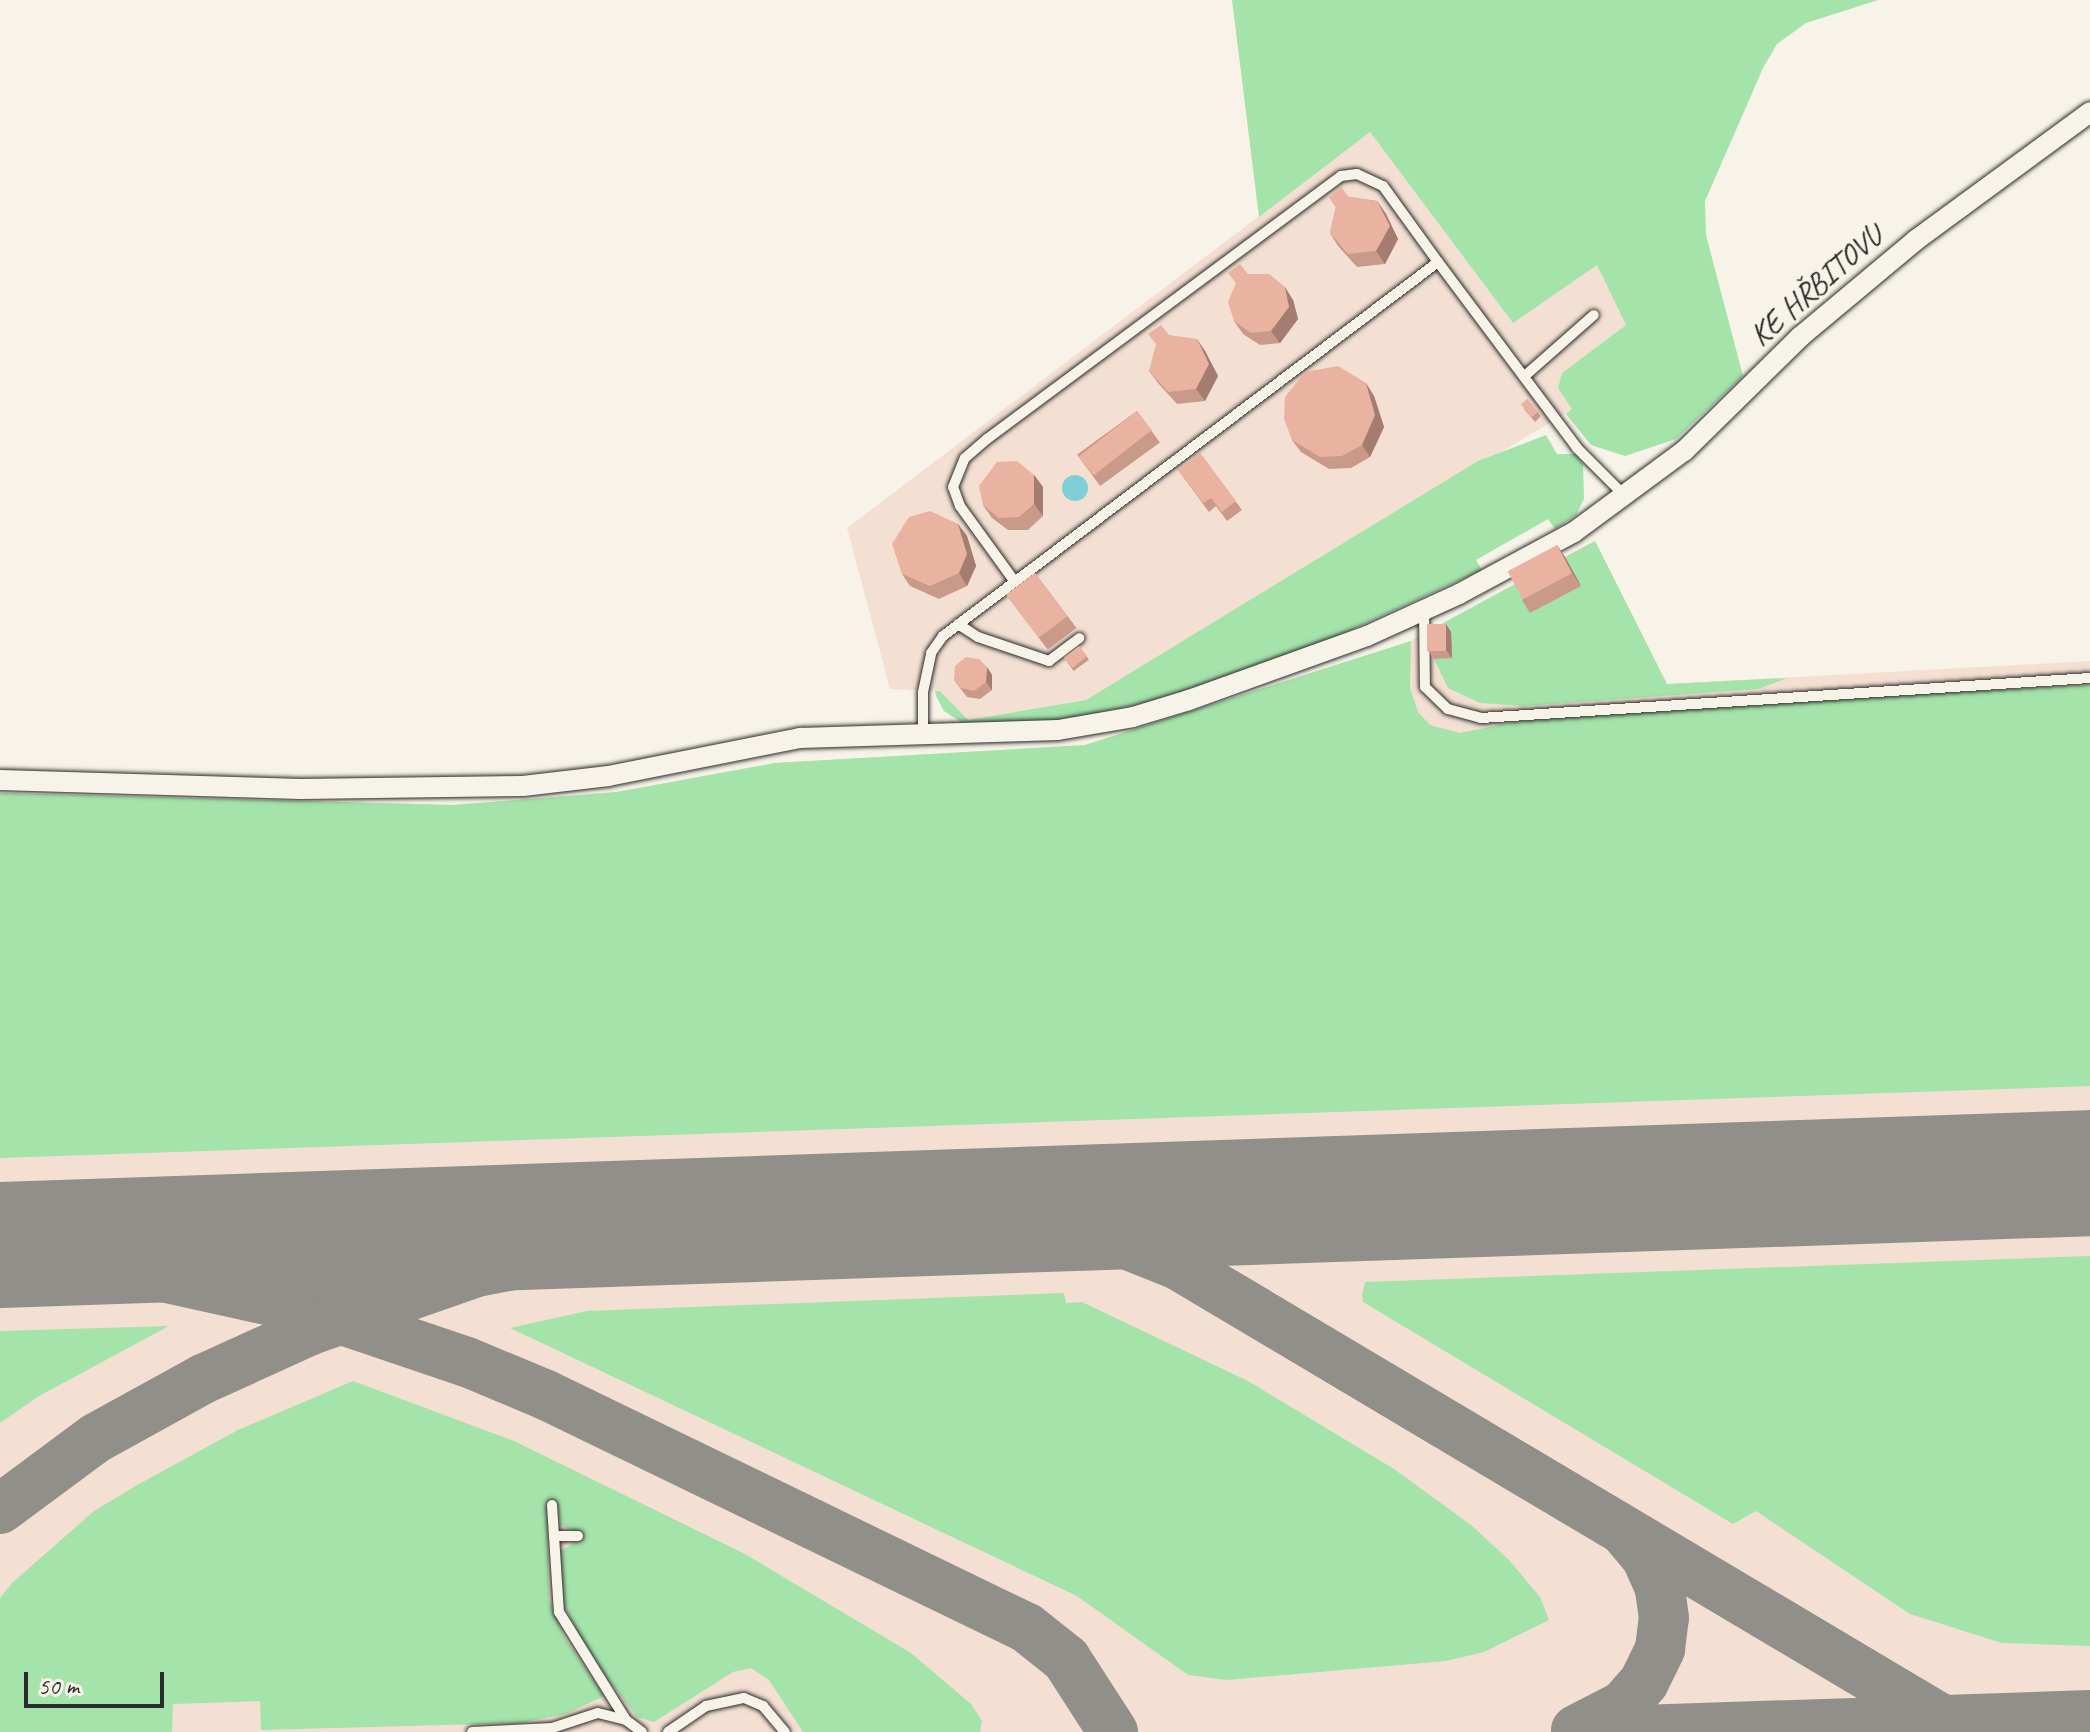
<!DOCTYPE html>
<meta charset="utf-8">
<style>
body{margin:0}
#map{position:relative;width:2090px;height:1732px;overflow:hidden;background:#f7f3e8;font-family:Caveat,sans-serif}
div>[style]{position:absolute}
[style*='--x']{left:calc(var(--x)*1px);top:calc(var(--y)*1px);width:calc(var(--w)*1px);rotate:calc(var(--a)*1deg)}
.built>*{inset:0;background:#f3e0d2}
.green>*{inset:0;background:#a4e3aa}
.water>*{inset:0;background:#7ecfd7}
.round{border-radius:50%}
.taxiway>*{height:50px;margin:-25px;padding:0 25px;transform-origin:25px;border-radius:25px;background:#918f8a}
.runway>*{height:126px;margin:-63px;padding:0 63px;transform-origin:63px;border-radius:63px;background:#918f8a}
.roads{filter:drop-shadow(0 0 2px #2b2b2b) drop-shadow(0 0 2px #2b2b2b)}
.lane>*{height:10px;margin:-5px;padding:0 5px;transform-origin:5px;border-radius:5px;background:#f7f3e8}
.street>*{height:20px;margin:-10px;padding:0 10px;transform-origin:10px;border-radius:10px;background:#f7f3e8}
.wall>*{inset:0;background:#c9998a;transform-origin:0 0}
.shaded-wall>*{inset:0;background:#a47d70}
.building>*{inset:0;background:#eab2a0;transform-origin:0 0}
span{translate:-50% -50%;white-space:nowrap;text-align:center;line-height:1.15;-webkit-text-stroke:6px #f7f3e8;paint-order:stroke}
.street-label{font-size:32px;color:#2b2b2b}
.scale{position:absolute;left:24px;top:1672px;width:140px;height:36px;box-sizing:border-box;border:4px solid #2b2b2b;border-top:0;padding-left:10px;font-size:24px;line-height:28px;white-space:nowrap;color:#2b2b2b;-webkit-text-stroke:6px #f7f3e8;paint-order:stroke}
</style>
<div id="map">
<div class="built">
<i style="clip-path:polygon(1370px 132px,1513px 323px,1597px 264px,1626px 325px,1562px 373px,1558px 388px,1573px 409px,1086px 700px,968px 720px,940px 691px,890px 689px,847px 528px)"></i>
<i style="clip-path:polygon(1595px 541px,1667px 684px,2090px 661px,2090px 1732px,0 1732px,0 793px,453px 805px,617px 792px,775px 763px,1085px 745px,1411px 641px)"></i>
</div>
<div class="green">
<i style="clip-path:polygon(1232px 0,1878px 0,1806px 23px,1777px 44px,1763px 68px,1705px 201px,1706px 235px,1743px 376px,1676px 439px,1625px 456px,1591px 445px,1566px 414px,1572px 409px,1558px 388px,1562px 373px,1626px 325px,1597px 265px,1513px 323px,1370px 132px,1259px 217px)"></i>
<i style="clip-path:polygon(1546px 435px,1557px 454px,1575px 454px,1583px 464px,1584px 499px,1576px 515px,1555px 529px,1548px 519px,1476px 560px,1482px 570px,1307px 650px,1148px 702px,1048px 724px,964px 724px,944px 711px,936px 696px,935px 691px,940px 691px,968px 720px,1086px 700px,1478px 461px)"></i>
<i style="clip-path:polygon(1595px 541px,1667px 684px,1787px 678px,1758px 689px,1526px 706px,1480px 703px,1448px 688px,1434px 659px,1432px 629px,1515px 584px,1531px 612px,1580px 586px,1565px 557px)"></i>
<i style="clip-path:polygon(1411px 641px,1410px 688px,1418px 712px,1430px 725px,1460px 733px,1513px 722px,1674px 707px,2090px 685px,2090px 1086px,0 1158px,0 793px,453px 805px,617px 792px,775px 763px,1085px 745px)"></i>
<i style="clip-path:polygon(2090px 1256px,2090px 1646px,2002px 1643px,1910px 1614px,1756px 1511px,1733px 1524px,1363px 1302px,1362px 1294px,1365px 1282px)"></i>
<i style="clip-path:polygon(1064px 1293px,1066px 1303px,1082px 1302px,1248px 1381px,1394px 1469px,1471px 1525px,1509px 1560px,1540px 1597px,1549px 1620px,1484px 1652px,1446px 1661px,1226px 1680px,1188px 1675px,1077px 1596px,510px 1328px,587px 1311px)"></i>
<i style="clip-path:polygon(169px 1326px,39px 1396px,0 1423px,0 1331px)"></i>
<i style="clip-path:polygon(353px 1381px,514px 1441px,745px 1554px,911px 1653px,971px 1704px,982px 1721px,980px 1732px,803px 1732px,769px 1680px,751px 1668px,733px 1672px,654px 1722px,637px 1717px,592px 1658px,561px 1600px,558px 1552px,580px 1540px,580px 1534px,560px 1525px,557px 1504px,547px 1506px,549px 1600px,565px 1638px,604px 1696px,566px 1714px,519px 1723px,261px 1730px,260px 1701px,173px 1704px,172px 1732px,0 1732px,0 1598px,12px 1583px,94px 1511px,139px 1484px,238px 1430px)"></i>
</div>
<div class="water">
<i class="round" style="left:1062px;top:475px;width:26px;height:26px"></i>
</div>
<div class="taxiway">
<i style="--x:0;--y:1256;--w:155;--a:7"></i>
<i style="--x:154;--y:1275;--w:166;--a:12.5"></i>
<i style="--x:316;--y:1311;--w:159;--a:18.7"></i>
<i style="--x:467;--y:1362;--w:86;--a:22.7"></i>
<i style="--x:546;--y:1395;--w:534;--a:25.85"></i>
<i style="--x:1027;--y:1628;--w:50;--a:38.5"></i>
<i style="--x:1066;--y:1659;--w:87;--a:57.2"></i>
<i style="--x:0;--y:1509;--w:119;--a:-36.5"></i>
<i style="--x:96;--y:1438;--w:122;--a:-28.9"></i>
<i style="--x:203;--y:1379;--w:119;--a:-24.4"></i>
<i style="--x:311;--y:1330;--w:176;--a:-19.3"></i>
<i style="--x:477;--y:1272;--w:240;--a:-11"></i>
<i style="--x:713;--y:1226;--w:219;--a:-3.1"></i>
<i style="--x:932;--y:1214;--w:78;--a:2.9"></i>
<i style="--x:1010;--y:1218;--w:95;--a:10.4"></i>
<i style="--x:1103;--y:1235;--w:81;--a:21.8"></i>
<i style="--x:1178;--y:1265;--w:913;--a:30.75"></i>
<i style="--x:1576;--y:1730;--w:54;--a:-27.5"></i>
<i style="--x:1624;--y:1705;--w:30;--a:-49"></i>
<i style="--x:1644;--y:1682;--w:37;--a:-64"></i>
<i style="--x:1660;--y:1649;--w:31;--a:-83"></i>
<i style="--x:1664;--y:1618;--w:30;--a:-98"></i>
<i style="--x:1660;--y:1588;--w:34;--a:-114"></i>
<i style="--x:1646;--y:1557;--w:30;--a:-130"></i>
<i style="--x:1581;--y:1732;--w:509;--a:-1.91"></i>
</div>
<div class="runway">
<i style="--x:0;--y:1245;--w:2091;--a:-1.97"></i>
</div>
<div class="roads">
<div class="lane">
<i style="--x:1527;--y:374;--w:89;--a:-41.4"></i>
<i style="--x:1015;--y:582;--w:94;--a:-125.9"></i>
<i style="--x:960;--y:506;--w:20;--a:-110"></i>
<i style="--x:953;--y:487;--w:31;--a:-68"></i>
<i style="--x:965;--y:458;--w:29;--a:-41"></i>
<i style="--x:987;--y:439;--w:441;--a:-36.6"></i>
<i style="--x:1341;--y:176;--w:16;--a:-7"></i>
<i style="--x:1357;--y:174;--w:29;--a:25"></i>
<i style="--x:1383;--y:186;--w:94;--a:54.1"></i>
<i style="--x:1424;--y:610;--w:77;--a:89.3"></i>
<i style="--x:1425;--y:687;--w:32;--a:44"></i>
<i style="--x:1448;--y:709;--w:34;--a:15"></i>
<i style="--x:1481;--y:718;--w:610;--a:-3.76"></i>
<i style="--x:958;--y:624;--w:24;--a:33"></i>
<i style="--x:978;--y:637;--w:75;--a:18.7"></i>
<i style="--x:1049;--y:661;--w:38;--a:-37"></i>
<i style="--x:923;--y:733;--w:41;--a:-90"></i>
<i style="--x:923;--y:692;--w:40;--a:-78"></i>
<i style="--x:931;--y:653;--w:21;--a:-55"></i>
<i style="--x:943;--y:636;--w:620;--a:-37.07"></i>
<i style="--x:1438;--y:262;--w:232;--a:53.2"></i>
<i style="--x:1577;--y:448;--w:66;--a:45"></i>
<i style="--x:552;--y:1505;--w:107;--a:86.3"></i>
<i style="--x:559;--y:1612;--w:127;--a:58.2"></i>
<i style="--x:554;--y:1536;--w:24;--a:0"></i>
<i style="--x:472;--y:1732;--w:80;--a:-2.9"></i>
<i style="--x:552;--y:1728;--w:48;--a:-18.1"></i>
<i style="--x:598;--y:1713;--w:29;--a:14"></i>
<i style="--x:626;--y:1720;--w:20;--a:37"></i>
<i style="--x:668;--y:1732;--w:46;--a:-34.4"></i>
<i style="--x:706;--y:1706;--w:39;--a:-12"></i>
<i style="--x:744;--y:1698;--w:21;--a:23"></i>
<i style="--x:763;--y:1706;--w:34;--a:50"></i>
</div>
<div class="street">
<i style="--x:0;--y:780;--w:301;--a:1.7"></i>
<i style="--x:301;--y:789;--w:222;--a:-0.8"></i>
<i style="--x:523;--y:786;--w:86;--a:-6.7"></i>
<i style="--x:608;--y:776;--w:196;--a:-11.2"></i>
<i style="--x:800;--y:738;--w:258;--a:-1.8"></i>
<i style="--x:1058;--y:730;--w:76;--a:-9.8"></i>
<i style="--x:1133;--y:717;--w:59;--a:-16.9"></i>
<i style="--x:1189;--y:700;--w:189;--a:-19.8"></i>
<i style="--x:1367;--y:636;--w:101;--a:-24.5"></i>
<i style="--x:1459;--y:594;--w:131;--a:-28.3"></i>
<i style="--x:1574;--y:532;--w:137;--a:-36.4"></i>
<i style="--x:1684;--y:451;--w:163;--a:-44.5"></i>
<i style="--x:1800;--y:337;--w:151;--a:-39.9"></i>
<i style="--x:1916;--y:240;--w:216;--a:-36.3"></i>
</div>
</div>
<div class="wall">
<i style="clip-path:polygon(1329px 197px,1349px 197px,1377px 201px,1386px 214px,1398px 239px,1385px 264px,1357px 267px,1338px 246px,1330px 233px,1336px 207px)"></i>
<i style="clip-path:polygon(1248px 274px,1293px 300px,1298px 319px,1280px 343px,1260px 345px,1243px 334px,1234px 321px)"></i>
<i style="clip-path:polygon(1169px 335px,1205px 351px,1218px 376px,1205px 401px,1177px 404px,1158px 383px,1149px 371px)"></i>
<i style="clip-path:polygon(1374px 396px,1384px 427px,1370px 457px,1351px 468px,1329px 469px,1301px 452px,1292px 440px)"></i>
<i style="clip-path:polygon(1527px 399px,1541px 416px,1535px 422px,1524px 409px)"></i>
<i style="left:1137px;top:411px;width:39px;height:74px;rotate:54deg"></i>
<i style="clip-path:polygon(1200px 453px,1242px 510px,1227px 521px,1216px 506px,1209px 512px,1178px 470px)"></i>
<i style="clip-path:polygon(1034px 475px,1043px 487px,1043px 516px,1028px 530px,1008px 530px,992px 518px,983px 505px)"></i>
<i style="clip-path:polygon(958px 524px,967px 536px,976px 566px,967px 586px,939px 599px,910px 586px,902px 574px)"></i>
<i style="clip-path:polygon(1557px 545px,1565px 557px,1581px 586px,1530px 613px,1522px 600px)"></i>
<i style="left:1035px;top:573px;width:69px;height:36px;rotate:53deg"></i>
<i style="clip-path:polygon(1451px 632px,1452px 658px,1434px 659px,1428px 651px)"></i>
<i style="left:1079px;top:646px;width:17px;height:19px;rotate:54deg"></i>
<i style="clip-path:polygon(987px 667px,992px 675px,992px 690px,980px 699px,967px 697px,954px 680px)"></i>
</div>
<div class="shaded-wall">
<i style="clip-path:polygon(1377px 201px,1386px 214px,1398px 239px,1385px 264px,1376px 251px)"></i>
<i style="clip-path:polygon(1285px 287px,1293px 300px,1298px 319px,1280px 343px,1271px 331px)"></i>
<i style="clip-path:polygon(1197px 339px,1205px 351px,1218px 376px,1205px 401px,1196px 389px)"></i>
<i style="clip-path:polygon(1366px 383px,1374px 396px,1384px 427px,1370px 457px,1362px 445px)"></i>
<i style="clip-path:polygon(1034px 475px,1043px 487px,1043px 516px,1034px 504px)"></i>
<i style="clip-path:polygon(958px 524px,967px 536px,976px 566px,967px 586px,959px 573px)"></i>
<i style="clip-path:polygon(1557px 545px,1565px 557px,1581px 586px,1572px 573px)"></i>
<i style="clip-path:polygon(1446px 624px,1451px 632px,1452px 658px,1446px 650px)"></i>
<i style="clip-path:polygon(987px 667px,992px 675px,992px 690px,986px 682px)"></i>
</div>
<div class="building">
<i style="clip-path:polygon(1341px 187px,1349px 197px,1377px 201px,1390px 226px,1376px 251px,1348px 254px,1330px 233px,1336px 206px,1329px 197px)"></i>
<i style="clip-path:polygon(1240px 264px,1248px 274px,1269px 274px,1285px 287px,1289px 307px,1271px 331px,1251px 333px,1234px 321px,1228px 302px,1236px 283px,1228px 273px)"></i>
<i style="clip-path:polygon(1161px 325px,1169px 335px,1197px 339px,1209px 364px,1196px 389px,1168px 392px,1149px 371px,1156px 344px,1148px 334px)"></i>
<i style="clip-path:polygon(1338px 366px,1366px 383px,1375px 415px,1362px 445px,1342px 456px,1320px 457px,1292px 440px,1284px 419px,1285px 397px,1305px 372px)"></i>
<i style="left:1527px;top:399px;width:17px;height:8px;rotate:50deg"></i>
<i style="left:1137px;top:411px;width:24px;height:74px;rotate:52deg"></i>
<i style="clip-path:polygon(1200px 453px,1236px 501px,1222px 512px,1211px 498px,1203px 503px,1178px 470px)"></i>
<i style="clip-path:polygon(1017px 461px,1034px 475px,1034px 504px,1019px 517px,999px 518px,983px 505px,979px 486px,997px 462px)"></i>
<i style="clip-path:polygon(930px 511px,958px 524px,967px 554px,959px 573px,930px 586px,902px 574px,892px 544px,909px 517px)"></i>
<i style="left:1557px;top:545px;width:32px;height:56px;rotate:62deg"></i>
<i style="left:1035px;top:573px;width:54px;height:36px;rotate:53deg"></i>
<i style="left:1427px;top:624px;width:19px;height:27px"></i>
<i style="left:1079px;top:646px;width:13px;height:19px;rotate:51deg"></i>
<i style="clip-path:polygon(966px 657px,979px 659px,987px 667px,986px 682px,974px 691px,961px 688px,954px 680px,955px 666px)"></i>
</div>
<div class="street-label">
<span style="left:1816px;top:286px;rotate:-41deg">KE HŘBITOVU</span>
</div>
<div class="scale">50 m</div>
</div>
